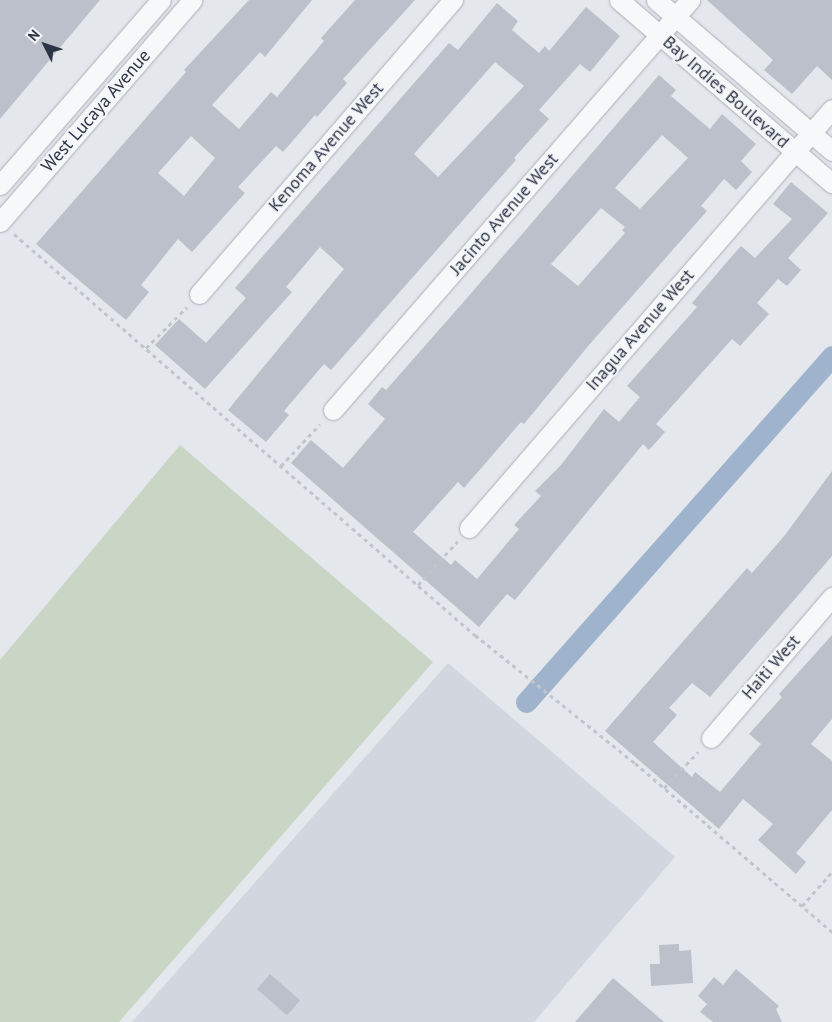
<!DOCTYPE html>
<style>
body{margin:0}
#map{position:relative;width:832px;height:1022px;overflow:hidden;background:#e4e7ec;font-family:"PT Sans",sans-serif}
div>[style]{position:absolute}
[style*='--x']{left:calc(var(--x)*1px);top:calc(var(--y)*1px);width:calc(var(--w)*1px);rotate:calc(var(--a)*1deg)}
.built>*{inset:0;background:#d2d6de}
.green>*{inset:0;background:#c9d6c5}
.canal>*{height:21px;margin:-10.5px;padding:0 10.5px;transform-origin:10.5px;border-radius:10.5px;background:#9fb4cc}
.building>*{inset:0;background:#bbc0ca;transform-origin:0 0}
.path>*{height:3px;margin-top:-1.5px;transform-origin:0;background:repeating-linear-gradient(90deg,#c2c5cb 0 4px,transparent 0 8px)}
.roads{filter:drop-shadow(0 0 1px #a9aeb7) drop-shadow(0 0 1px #a9aeb7)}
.street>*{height:19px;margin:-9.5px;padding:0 9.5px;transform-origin:9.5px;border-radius:9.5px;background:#f7f8fa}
span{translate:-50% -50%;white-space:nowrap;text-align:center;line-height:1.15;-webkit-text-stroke:4.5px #f4f6f9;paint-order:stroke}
.street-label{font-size:18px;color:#2b3445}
.north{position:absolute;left:20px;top:20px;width:50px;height:50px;-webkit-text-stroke:4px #f4f6f9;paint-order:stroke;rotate:311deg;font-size:14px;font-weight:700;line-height:20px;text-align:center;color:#2b3445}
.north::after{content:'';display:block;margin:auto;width:18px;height:22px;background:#2b3445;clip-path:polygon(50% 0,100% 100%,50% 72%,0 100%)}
</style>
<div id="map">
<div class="built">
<i style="clip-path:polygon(448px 663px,675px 857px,534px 1022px,132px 1022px)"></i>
</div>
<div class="green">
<i style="clip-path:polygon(180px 445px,433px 662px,119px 1022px,0 1022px,0 660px)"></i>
</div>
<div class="canal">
<i style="--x:526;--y:702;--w:462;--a:-48.5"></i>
</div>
<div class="building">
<i style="clip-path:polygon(0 0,100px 0,0 119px)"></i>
<i style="clip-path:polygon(evenodd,249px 0,312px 0,265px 57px,260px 52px,212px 105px,239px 129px,271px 92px,277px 97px,324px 41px,321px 38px,355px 0,415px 0,343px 79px,347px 83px,317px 117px,315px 115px,283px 152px,276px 146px,238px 187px,245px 193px,192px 252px,178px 239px,141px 285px,149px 292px,126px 320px,36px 244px,186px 72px,184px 70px,249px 0,191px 136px,215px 158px,184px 196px,158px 173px,191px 136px)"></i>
<i style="clip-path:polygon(707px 0,832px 0,832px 80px,817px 66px,792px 94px,764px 70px,773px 60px)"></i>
<i style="clip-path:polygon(evenodd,497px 3px,518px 21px,512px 30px,539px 53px,545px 46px,549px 51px,586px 7px,620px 36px,590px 72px,580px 64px,539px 110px,549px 119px,514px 158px,516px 160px,331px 370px,324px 364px,284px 411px,289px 415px,266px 442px,228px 410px,344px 269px,320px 247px,286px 287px,292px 292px,205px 389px,155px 345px,179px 319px,206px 343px,246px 298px,235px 288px,449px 43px,458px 50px,497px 3px,495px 62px,524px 86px,438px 177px,414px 154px,495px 62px)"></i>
<i style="clip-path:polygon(evenodd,659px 75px,676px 90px,671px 96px,710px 129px,722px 114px,756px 144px,741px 161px,752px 172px,736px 190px,724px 179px,701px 206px,707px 211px,589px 345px,524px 424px,521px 422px,464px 488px,458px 482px,413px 532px,451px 565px,455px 560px,477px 579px,519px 529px,514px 525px,541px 496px,535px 491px,561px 465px,604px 409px,619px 422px,640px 397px,627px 386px,697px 307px,692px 303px,726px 263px,741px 246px,755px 258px,792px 219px,773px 204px,791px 182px,828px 213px,788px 258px,801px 270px,787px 286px,778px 279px,757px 303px,769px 314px,740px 346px,732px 339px,656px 424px,665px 432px,649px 450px,643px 444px,515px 600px,507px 594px,479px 627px,291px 463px,311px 440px,343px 468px,385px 419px,368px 404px,382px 387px,386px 390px,467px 298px,659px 75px,662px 135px,688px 158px,640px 209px,615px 188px,662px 135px,659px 75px,601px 208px,625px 227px,622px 230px,625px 233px,578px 286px,551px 264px,601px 208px)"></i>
<i style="clip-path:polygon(832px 471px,832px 556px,710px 697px,692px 683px,669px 708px,677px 715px,653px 742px,692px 777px,695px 772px,720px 792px,761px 744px,749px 734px,782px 697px,779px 694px,832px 635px,832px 719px,811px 744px,832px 761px,832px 810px,796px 853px,806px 862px,796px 874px,758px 840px,773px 824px,743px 799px,719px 829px,605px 731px,747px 568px,752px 573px,785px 535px)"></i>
<i style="clip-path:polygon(679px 944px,679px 951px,691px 950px,693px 983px,651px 986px,650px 964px,660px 964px,659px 945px)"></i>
<i style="clip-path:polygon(736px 969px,779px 1006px,776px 1009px,782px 1022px,713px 1022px,700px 1012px,707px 1004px,698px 996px,714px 977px,723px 985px)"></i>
<i style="left:270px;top:974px;width:40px;height:20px;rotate:41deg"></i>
<i style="clip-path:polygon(613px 978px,664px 1022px,575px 1022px)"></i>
</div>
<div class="path">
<i style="--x:14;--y:234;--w:611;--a:41.02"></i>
<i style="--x:475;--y:635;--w:205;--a:38.7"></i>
<i style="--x:635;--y:763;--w:260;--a:40.6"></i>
<i style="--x:146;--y:348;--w:58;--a:-45"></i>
<i style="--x:281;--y:466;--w:57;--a:-47.1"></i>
<i style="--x:418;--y:585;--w:59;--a:-47.7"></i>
<i style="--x:664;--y:788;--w:50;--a:-46.6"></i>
<i style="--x:802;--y:906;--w:45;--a:-48.6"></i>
</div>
<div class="roads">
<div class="street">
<i style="--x:619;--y:0;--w:281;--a:40.7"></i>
<i style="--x:656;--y:0;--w:232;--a:40.6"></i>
<i style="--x:0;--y:185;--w:245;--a:-49"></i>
<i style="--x:0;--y:222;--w:294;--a:-49.1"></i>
<i style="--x:199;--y:294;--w:389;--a:-49.2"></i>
<i style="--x:333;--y:410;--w:544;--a:-48.95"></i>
<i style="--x:469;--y:528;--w:554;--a:-49.1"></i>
<i style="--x:711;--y:738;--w:186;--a:-49.4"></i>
</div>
</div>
<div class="street-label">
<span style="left:726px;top:92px;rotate:41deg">Bay Indies Boulevard</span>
<span style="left:96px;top:111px;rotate:-49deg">West Lucaya Avenue</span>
<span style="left:326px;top:147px;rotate:-49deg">Kenoma Avenue West</span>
<span style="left:504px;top:214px;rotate:-49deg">Jacinto Avenue West</span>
<span style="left:640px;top:330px;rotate:-49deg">Inagua Avenue West</span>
<span style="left:771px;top:667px;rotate:-49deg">Haiti West</span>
</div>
<div class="north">N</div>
</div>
